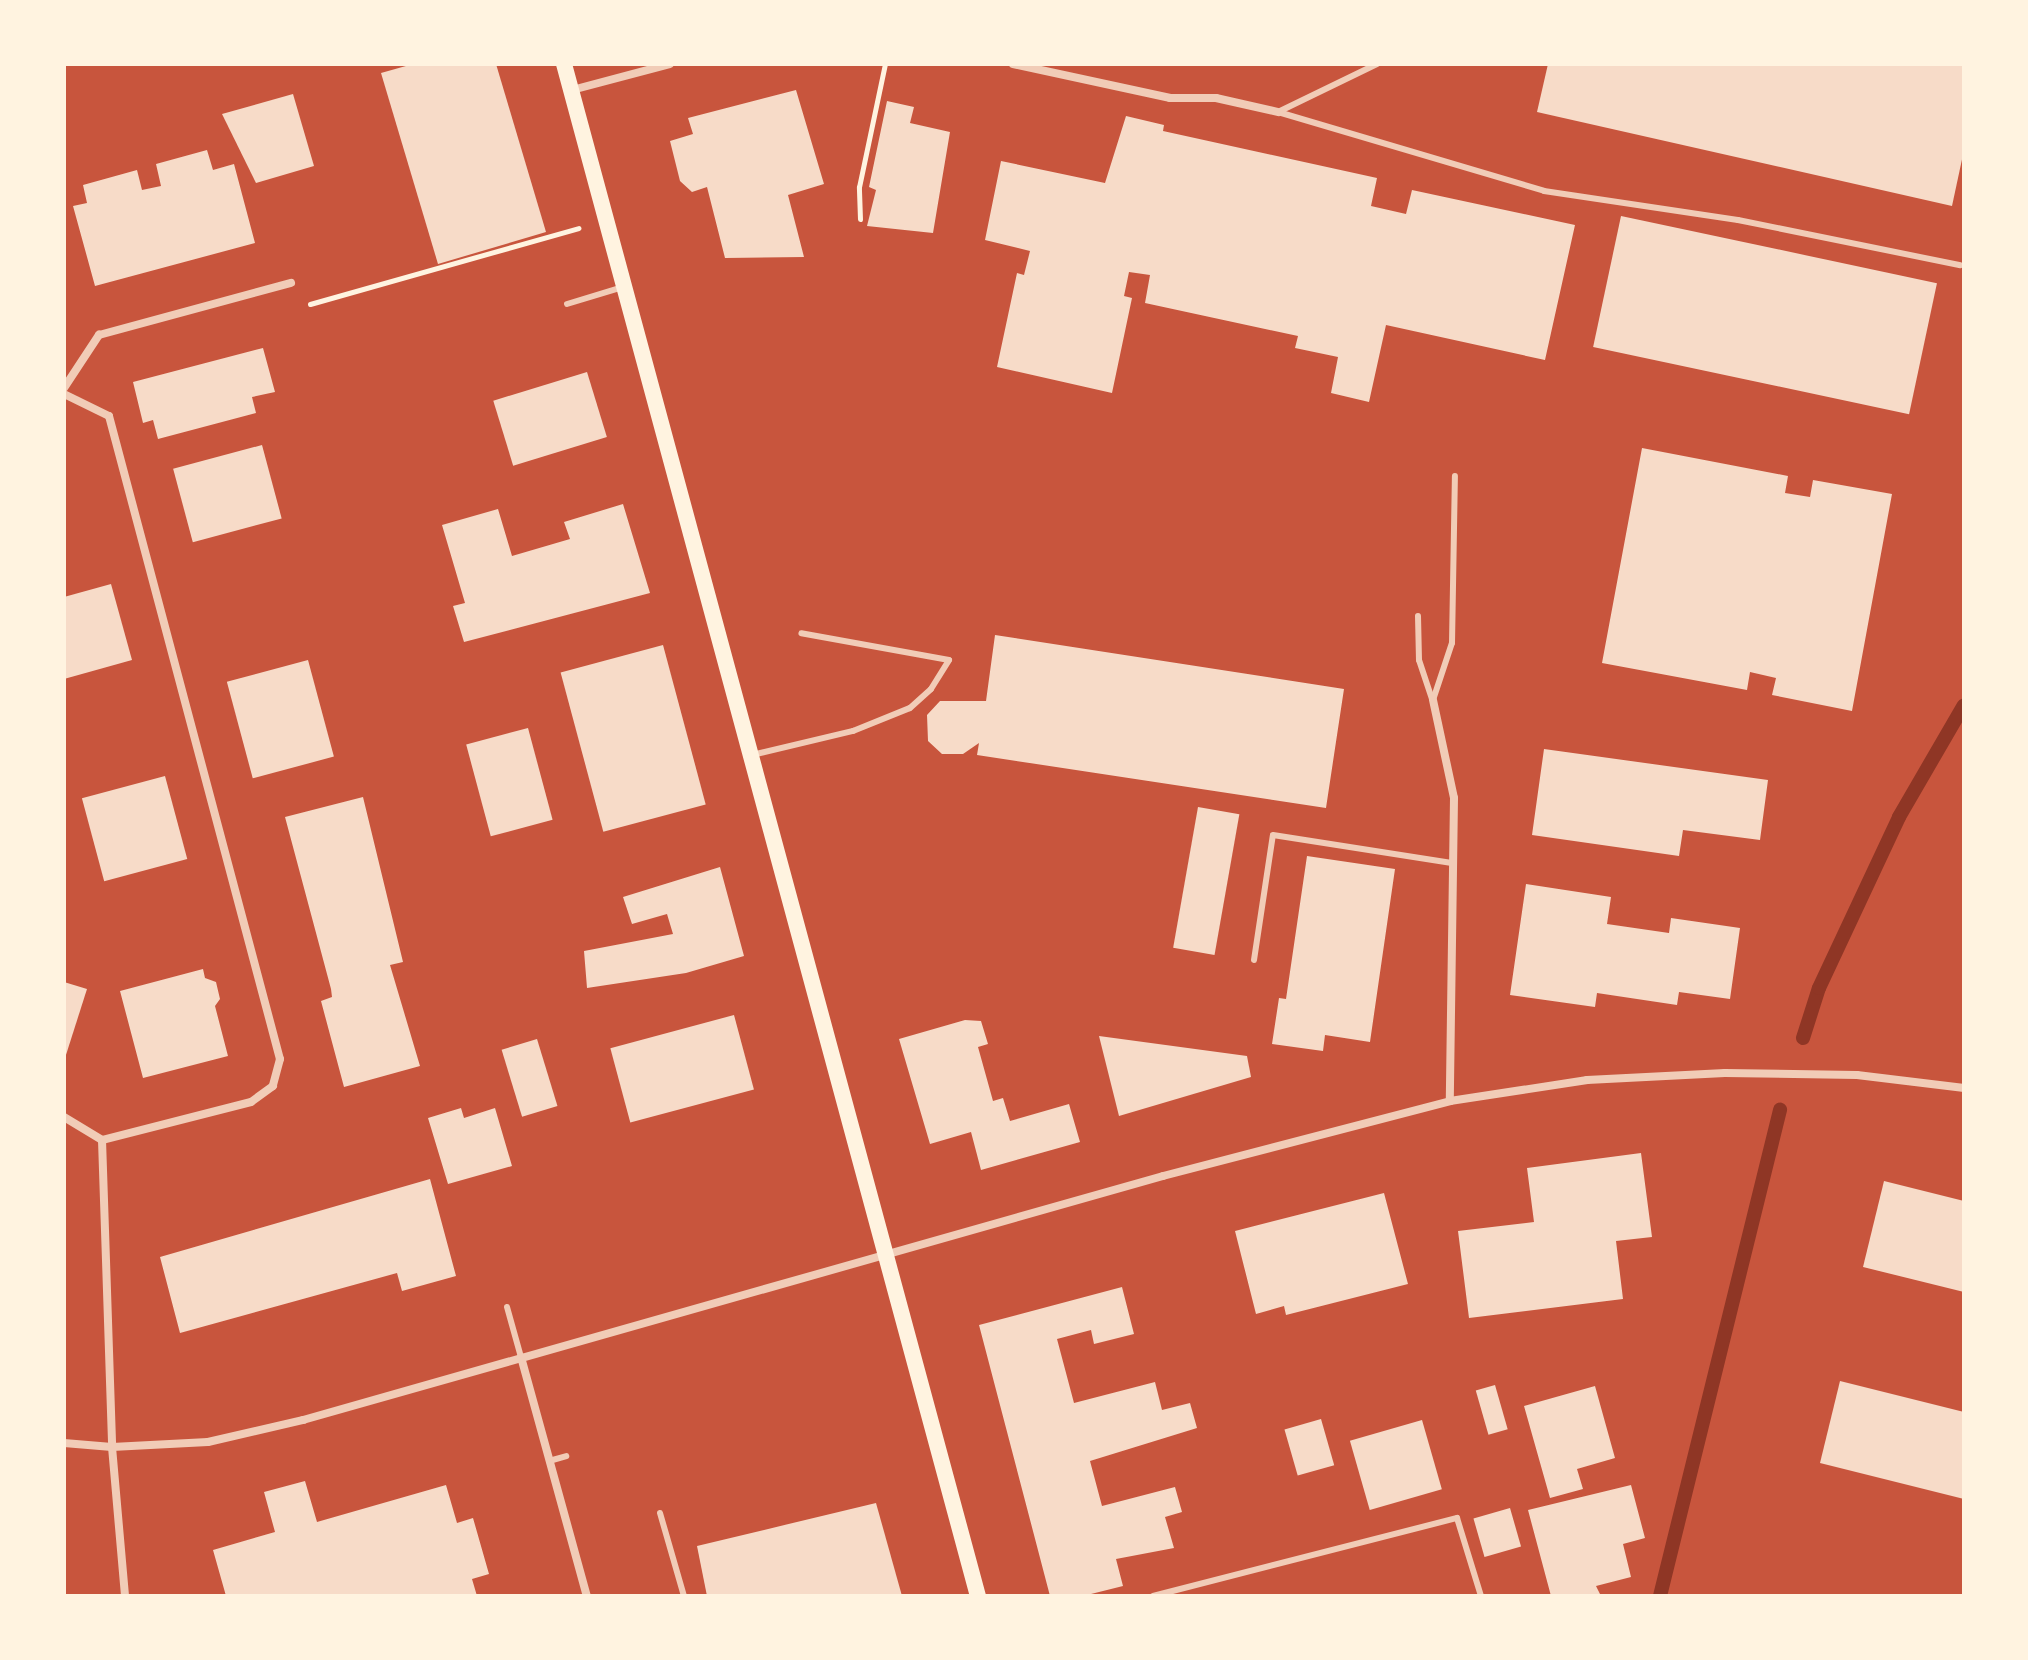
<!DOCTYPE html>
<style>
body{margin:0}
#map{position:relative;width:2028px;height:1660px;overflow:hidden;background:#c8553d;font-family:Roboto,sans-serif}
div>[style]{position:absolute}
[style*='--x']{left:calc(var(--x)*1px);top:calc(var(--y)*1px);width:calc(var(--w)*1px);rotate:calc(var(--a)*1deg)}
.stream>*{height:14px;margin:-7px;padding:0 7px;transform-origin:7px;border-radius:7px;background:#8f3625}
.building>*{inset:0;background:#f7dbc8;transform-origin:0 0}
.path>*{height:5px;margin:-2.5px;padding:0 2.5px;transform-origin:2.5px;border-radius:2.5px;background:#fff3e0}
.service>*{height:6px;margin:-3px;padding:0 3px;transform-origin:3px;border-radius:3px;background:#f1ccb7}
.minor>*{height:8px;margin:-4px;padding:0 4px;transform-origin:4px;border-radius:4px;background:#f1ccb7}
.secondary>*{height:16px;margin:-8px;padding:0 8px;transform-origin:8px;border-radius:8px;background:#fff3e0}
span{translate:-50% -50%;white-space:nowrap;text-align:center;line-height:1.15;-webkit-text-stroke:8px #fff3e0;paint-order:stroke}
.frame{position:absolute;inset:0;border:66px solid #fff3e0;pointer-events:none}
</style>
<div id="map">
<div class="stream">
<i style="--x:1803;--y:1038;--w:52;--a:-72.3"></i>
<i style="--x:1819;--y:988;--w:189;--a:-64.9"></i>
<i style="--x:1899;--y:817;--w:129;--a:-59.9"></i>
<i style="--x:1660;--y:1596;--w:501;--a:-76.13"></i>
</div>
<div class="building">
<i style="clip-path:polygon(413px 64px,496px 64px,546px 232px,438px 264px,381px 73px)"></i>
<i style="clip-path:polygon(1548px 64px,1964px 66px,1964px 150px,1952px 206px,1537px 112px)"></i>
<i style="clip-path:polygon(796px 90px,824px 184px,788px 195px,804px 257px,725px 258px,707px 187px,692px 192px,680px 181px,670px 141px,693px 134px,688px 118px)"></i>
<i style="clip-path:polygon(293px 94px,314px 166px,256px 183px,222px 114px)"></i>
<i style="clip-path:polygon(887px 101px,914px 107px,910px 123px,950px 132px,933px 233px,867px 226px,876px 190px,869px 187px)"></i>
<i style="clip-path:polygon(1126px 116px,1164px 125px,1163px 131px,1377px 178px,1371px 206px,1406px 214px,1412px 190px,1575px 225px,1545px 360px,1386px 325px,1369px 402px,1331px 393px,1338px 357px,1295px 348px,1298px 336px,1145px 303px,1150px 275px,1129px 272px,1124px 296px,1132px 298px,1112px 393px,997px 367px,1017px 273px,1024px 275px,1030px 251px,985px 240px,1001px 161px,1105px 183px)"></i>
<i style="clip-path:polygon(207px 150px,213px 170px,234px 164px,255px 243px,95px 286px,73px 206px,87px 203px,83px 185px,137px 170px,142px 190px,161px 186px,156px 164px)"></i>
<i style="left:1621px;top:216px;width:323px;height:134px;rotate:12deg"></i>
<i style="clip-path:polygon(263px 348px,275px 392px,252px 397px,256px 413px,158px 439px,153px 420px,143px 423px,133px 382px)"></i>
<i style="left:587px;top:372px;width:68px;height:98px;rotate:73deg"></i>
<i style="left:262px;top:445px;width:76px;height:92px;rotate:75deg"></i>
<i style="clip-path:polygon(1642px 448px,1788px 476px,1785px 493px,1810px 497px,1813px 480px,1892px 494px,1852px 711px,1772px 695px,1776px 678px,1750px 672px,1747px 690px,1602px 663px)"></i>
<i style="clip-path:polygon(623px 504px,650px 593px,464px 642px,453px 606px,465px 603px,442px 525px,498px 509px,512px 556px,570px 539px,564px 522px)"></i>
<i style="clip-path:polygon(111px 584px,132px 660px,64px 679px,64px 597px)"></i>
<i style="clip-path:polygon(995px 635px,1344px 689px,1326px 808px,977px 755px,979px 743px,963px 754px,942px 754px,928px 741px,927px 715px,940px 701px,986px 701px)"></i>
<i style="left:663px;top:645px;width:165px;height:106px;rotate:75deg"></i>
<i style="left:308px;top:660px;width:100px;height:84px;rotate:75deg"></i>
<i style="left:528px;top:728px;width:95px;height:64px;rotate:75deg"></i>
<i style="clip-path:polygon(1544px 749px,1768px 780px,1760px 840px,1683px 830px,1679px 856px,1532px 835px)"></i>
<i style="left:165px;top:776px;width:86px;height:86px;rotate:75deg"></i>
<i style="clip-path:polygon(363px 797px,403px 962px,390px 965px,420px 1066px,344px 1087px,321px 1001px,332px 997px,331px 989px,285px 817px)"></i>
<i style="left:1198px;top:807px;width:42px;height:143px;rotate:10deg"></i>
<i style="clip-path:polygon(1307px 856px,1395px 869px,1370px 1042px,1325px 1035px,1323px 1051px,1272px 1044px,1279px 998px,1286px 999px)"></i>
<i style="clip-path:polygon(720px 867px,744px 956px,686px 973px,587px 988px,584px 951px,673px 934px,667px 914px,632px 924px,623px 897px)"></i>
<i style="clip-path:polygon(1526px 884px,1611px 897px,1607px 924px,1669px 933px,1671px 918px,1740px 928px,1730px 999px,1679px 992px,1677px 1005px,1597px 993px,1595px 1007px,1510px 995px)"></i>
<i style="clip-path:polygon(203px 969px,205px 978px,216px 982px,220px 999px,215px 1006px,228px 1056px,143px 1078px,120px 991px)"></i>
<i style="clip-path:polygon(64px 982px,87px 989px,65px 1058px,64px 1058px)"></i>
<i style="left:734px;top:1015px;width:77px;height:128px;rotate:75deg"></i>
<i style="clip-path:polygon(965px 1020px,981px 1021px,988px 1044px,978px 1047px,993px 1101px,1003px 1098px,1010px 1121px,1069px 1104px,1080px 1142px,981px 1170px,971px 1132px,930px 1144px,899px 1039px)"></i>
<i style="clip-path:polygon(1099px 1036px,1247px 1056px,1251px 1077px,1119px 1116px)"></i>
<i style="left:537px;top:1039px;width:70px;height:37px;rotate:73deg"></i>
<i style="clip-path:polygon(461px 1108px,464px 1118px,495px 1108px,512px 1166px,448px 1184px,428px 1118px)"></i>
<i style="clip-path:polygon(1641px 1153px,1652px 1237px,1616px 1241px,1623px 1299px,1469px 1318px,1458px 1231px,1534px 1222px,1527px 1168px)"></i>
<i style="clip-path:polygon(430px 1179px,456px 1276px,402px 1291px,397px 1273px,180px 1333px,160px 1257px)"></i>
<i style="clip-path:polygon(1884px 1181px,1964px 1201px,1964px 1292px,1863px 1267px)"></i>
<i style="clip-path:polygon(1384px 1193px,1408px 1284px,1286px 1315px,1284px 1306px,1256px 1314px,1235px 1231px)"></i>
<i style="clip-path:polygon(1122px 1287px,1134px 1334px,1094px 1344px,1091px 1330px,1057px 1339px,1074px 1403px,1155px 1382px,1162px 1410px,1190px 1403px,1197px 1428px,1090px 1461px,1102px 1506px,1175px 1487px,1182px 1512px,1165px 1517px,1174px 1548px,1116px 1559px,1123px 1586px,1083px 1596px,1050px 1596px,979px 1325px)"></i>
<i style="clip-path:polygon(1840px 1381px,1964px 1412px,1964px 1499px,1820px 1463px)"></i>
<i style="left:1495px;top:1385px;width:46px;height:20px;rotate:74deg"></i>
<i style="clip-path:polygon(1595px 1386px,1615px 1458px,1577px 1469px,1583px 1489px,1550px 1498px,1524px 1406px)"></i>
<i style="left:1321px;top:1419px;width:48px;height:38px;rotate:74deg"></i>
<i style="left:1422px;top:1420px;width:72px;height:75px;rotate:74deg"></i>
<i style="clip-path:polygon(305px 1481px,317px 1522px,446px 1485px,457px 1523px,473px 1518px,489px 1574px,472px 1579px,477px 1596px,226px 1596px,213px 1550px,275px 1532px,264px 1492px)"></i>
<i style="clip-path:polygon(1631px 1485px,1645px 1538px,1623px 1544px,1631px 1577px,1596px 1586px,1601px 1596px,1551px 1596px,1528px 1510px)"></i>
<i style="clip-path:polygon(876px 1503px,902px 1596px,707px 1596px,697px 1546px)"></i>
<i style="left:1510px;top:1508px;width:40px;height:38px;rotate:74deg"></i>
</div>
<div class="path">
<i style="--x:860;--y:219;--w:32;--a:-92"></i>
<i style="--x:859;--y:187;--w:126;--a:-78.1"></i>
<i style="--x:310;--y:304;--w:279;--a:-15.8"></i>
</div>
<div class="service">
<i style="--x:1278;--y:112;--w:277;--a:16.5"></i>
<i style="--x:1544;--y:191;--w:196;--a:8.5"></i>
<i style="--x:1738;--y:220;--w:227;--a:11.5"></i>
<i style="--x:1278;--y:112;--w:110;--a:-25.9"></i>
<i style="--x:567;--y:304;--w:59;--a:-16.9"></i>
<i style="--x:1418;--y:616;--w:44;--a:88.7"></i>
<i style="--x:1419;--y:660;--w:41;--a:71.6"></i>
<i style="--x:1433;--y:700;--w:60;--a:-71.6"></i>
<i style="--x:1452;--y:643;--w:167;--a:-89"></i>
<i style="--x:752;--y:755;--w:104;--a:-13.4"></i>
<i style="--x:853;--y:731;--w:61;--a:-22"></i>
<i style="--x:910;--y:708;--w:28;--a:-42"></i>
<i style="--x:931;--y:689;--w:34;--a:-58"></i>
<i style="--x:949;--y:660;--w:150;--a:-169.7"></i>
<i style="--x:1254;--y:960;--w:126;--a:-81.4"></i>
<i style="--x:1273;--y:835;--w:181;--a:8.9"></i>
<i style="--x:507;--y:1307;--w:52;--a:74.4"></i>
<i style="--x:549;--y:1461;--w:18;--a:-16"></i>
<i style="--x:660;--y:1513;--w:86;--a:73.9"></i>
<i style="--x:1153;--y:1596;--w:314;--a:-14.4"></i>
<i style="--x:1457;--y:1518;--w:82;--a:72.9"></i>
</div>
<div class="minor">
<i style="--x:1013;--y:64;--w:161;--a:12.2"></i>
<i style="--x:1170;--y:98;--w:46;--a:0"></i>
<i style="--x:1216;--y:98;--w:64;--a:12.7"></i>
<i style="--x:572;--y:90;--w:101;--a:-14.9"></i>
<i style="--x:64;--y:388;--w:64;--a:-56.6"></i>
<i style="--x:99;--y:335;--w:199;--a:-15.2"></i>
<i style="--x:64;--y:394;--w:50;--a:26.1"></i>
<i style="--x:109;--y:416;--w:665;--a:75.11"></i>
<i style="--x:280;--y:1059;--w:28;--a:105"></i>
<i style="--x:273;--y:1086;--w:27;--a:144"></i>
<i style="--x:251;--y:1102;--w:154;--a:165.7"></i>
<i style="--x:1433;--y:700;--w:100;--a:77.9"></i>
<i style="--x:1454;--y:798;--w:303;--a:90.8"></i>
<i style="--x:64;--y:1117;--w:44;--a:31.2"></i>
<i style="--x:102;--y:1140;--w:307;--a:88.1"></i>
<i style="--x:112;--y:1447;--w:150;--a:85"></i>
<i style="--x:521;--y:1357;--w:248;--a:74.6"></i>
<i style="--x:64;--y:1443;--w:48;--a:4.8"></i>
<i style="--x:112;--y:1447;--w:96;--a:-3"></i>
<i style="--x:208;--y:1442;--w:98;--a:-13"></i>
<i style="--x:303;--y:1420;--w:894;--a:-15.84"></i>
<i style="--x:1163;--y:1176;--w:297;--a:-14.6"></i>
<i style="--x:1450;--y:1101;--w:139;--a:-8.7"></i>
<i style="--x:1587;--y:1080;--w:138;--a:-2.9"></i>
<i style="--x:1725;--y:1073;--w:132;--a:0.9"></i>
<i style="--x:1857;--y:1075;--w:108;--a:6.9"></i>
</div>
<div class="secondary">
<i style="--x:564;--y:64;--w:1587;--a:74.88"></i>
</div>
<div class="frame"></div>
</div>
